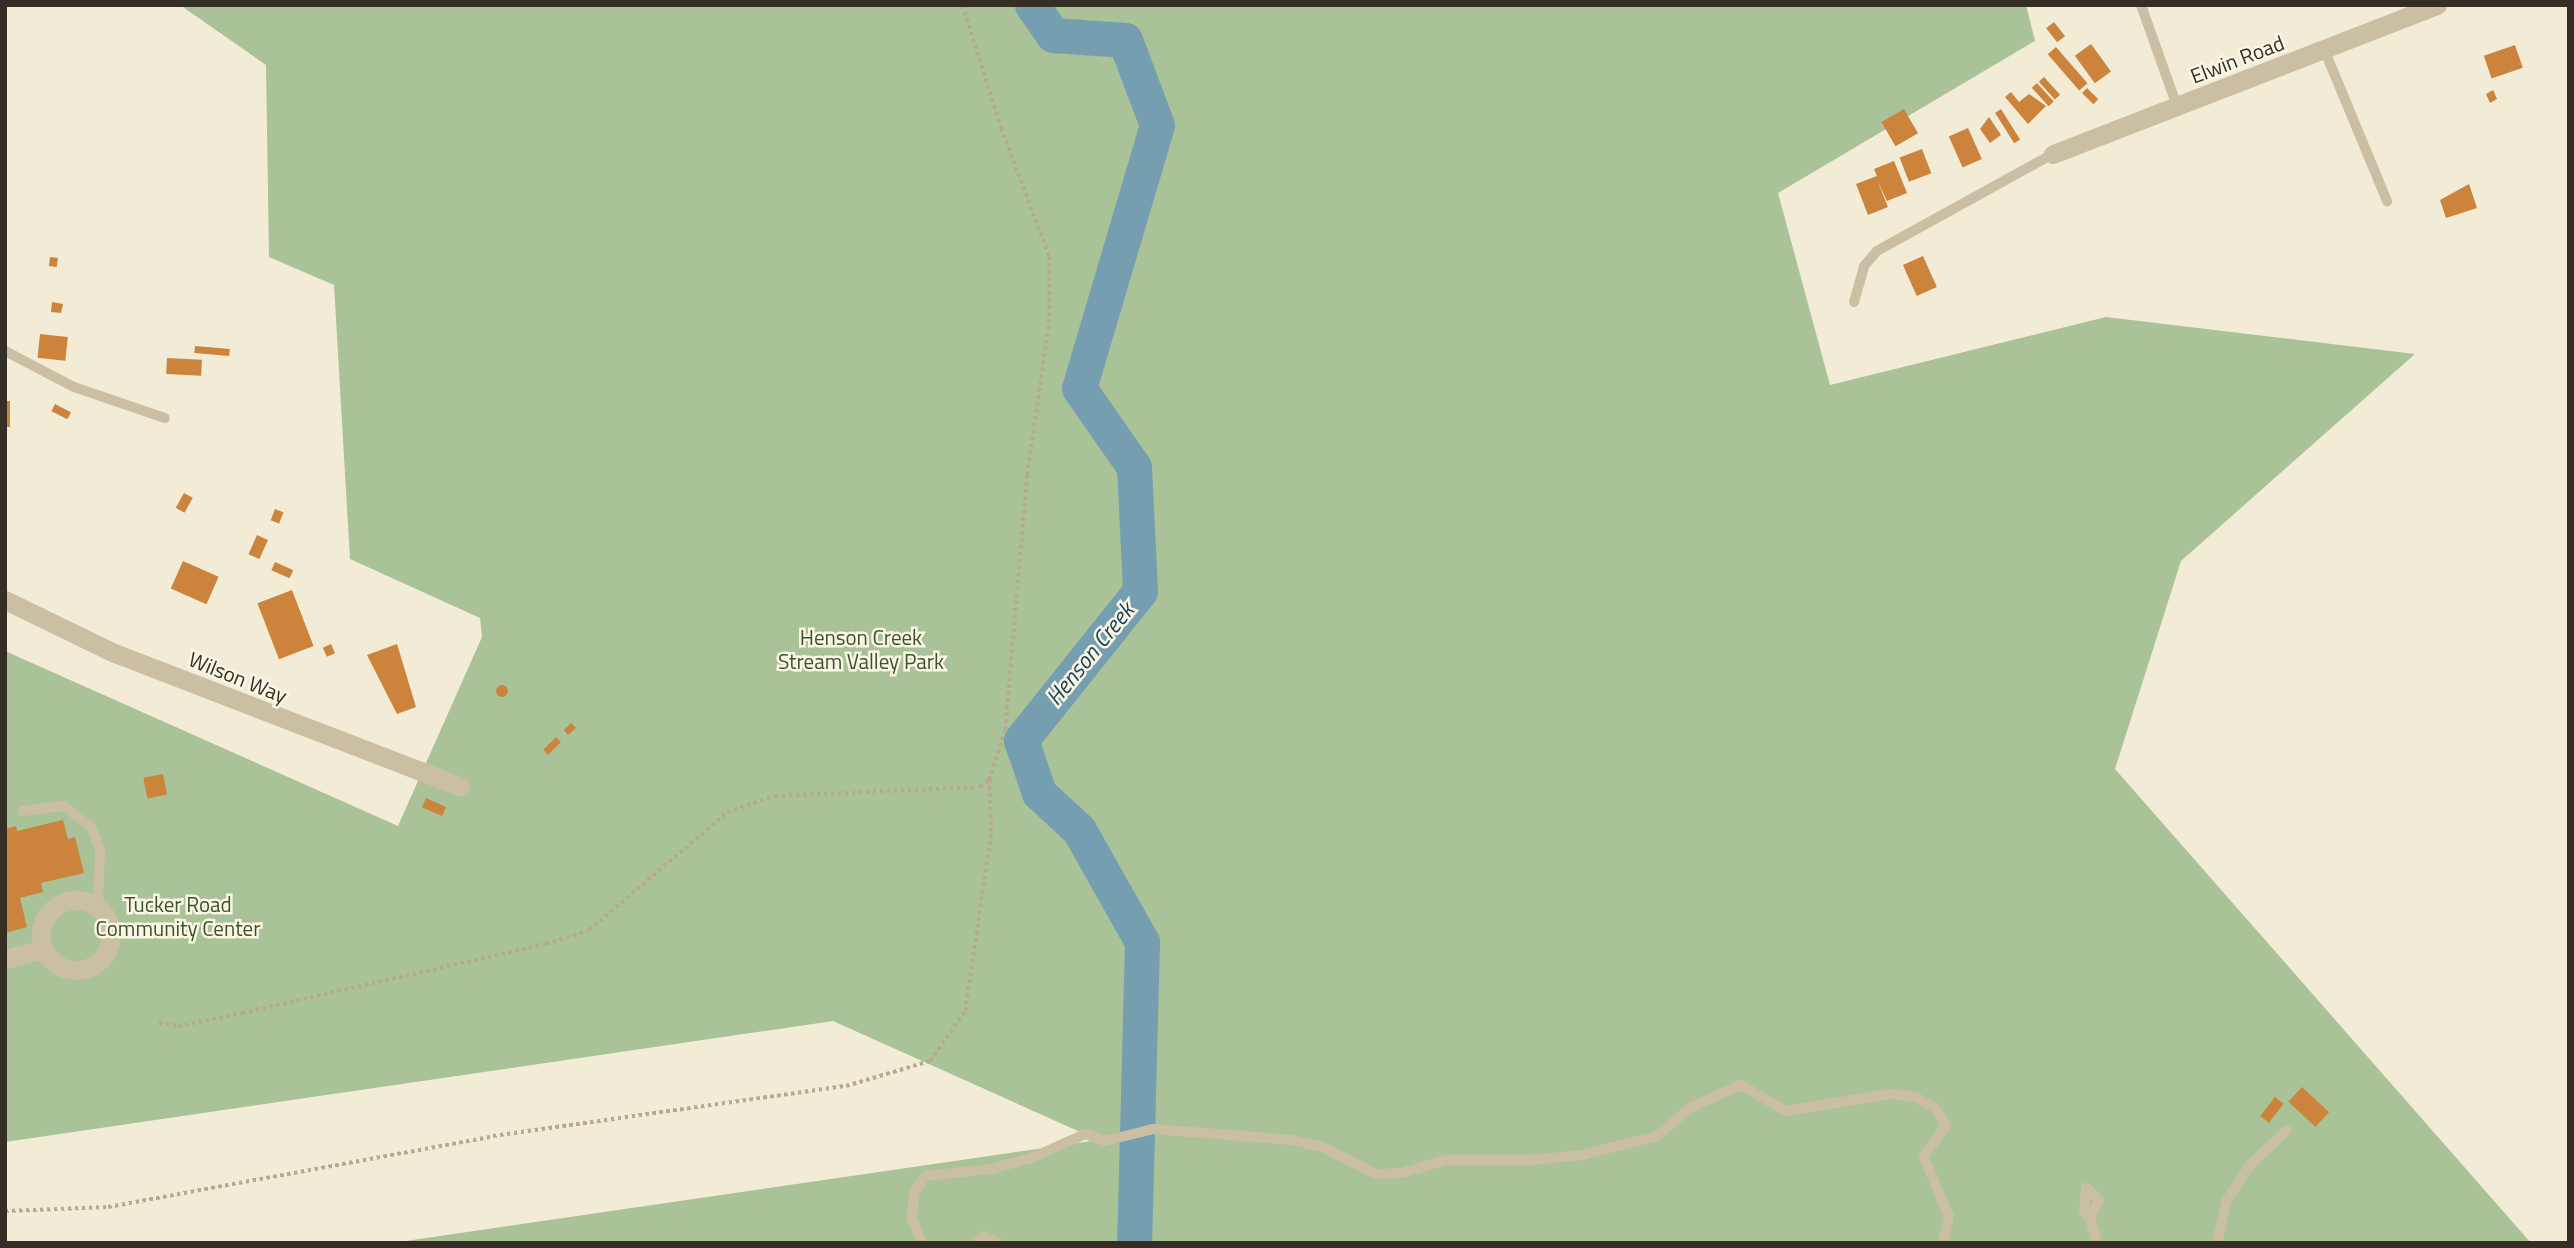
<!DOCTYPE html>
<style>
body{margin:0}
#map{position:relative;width:2574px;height:1248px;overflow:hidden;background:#f2ecd7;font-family:"Titillium Web",sans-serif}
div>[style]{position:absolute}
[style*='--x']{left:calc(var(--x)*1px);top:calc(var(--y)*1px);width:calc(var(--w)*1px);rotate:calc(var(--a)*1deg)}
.green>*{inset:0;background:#a9c297}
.river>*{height:35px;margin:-17.5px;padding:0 17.5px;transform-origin:17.5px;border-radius:17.5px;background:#759fb1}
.building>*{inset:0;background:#cc833b;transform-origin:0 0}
.round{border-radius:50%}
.path>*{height:3.5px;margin-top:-1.75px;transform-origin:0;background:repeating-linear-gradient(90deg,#b6a98d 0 3.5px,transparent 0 7px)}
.service>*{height:10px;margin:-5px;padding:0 5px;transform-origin:5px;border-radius:5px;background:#cbbfa3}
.minor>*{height:19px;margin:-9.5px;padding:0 9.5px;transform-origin:9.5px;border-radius:9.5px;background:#cbbfa3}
.minor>.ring{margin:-9.5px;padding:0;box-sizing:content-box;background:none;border:19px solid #cbbfa3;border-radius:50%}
span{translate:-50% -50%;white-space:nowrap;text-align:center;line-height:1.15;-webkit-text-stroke:5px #faf5e4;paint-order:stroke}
.street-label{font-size:21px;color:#352e25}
.park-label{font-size:21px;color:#395528}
.water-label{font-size:23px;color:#194458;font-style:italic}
.frame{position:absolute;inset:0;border:7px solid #352e25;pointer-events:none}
</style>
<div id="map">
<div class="green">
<i style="clip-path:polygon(180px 5px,2026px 5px,2035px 41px,1778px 193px,1830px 385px,2106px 317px,2415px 354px,2181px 561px,2115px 769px,2531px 1243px,392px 1243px,1098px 1140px,833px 1021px,5px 1142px,5px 651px,398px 826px,482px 637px,480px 618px,350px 559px,334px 285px,269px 257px,266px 65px)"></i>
</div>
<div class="river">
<i style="--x:1032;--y:5;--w:37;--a:55"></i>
<i style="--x:1053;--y:35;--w:72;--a:4"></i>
<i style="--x:1125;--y:40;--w:91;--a:69.4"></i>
<i style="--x:1157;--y:125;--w:274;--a:106.5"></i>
<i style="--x:1079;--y:388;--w:96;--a:55.2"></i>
<i style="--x:1134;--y:467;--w:124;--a:87.2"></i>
<i style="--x:1140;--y:591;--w:191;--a:128.6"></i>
<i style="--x:1021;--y:740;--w:56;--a:71.2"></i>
<i style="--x:1039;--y:793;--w:54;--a:42.8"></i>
<i style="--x:1079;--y:830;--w:129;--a:60.6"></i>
<i style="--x:1142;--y:942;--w:301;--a:91.5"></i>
</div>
<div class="building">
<i style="left:2054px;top:22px;width:18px;height:10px;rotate:52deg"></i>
<i style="left:2091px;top:44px;width:34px;height:20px;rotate:54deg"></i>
<i style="left:2515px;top:45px;width:24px;height:33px;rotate:71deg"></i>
<i style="left:2056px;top:47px;width:48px;height:11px;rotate:49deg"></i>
<i style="left:2044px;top:77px;width:24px;height:7px;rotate:48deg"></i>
<i style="left:2037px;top:83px;width:25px;height:7px;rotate:48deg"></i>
<i style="left:2087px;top:88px;width:16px;height:7px;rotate:45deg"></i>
<i style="clip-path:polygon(2493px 90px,2497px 99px,2490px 103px,2486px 94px)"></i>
<i style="clip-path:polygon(2011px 92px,2019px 102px,2029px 94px,2046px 106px,2028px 124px,2005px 97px)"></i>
<i style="left:1904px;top:109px;width:28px;height:26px;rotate:60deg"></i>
<i style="left:2001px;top:109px;width:36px;height:7px;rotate:58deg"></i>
<i style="clip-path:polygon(1989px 117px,2001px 135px,1990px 143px,1980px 129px)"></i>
<i style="left:1968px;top:128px;width:34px;height:21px;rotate:66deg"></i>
<i style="left:1922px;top:149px;width:26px;height:24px;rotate:69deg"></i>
<i style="clip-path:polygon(1894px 161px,1907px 193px,1887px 201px,1877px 180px,1888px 207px,1868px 215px,1856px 184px,1877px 176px,1874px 169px)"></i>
<i style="clip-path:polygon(2469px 184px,2477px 208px,2446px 218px,2440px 200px)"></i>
<i style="left:1923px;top:256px;width:34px;height:22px;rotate:66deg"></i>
<i style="left:50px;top:257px;width:8px;height:9px;rotate:7deg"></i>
<i style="clip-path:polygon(52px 302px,63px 304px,61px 313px,51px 312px)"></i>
<i style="left:40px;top:334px;width:28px;height:24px;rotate:6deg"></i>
<i style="left:195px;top:346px;width:35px;height:7px;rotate:5deg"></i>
<i style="left:167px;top:358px;width:35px;height:16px;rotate:3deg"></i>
<i style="left:5px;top:401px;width:5px;height:26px"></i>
<i style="left:55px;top:404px;width:18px;height:8px;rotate:27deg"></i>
<i style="left:184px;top:493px;width:10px;height:17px;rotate:29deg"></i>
<i style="left:275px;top:509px;width:9px;height:12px;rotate:21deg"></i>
<i style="left:257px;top:535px;width:12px;height:21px;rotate:24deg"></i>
<i style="left:183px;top:561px;width:39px;height:30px;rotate:24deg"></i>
<i style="left:275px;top:562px;width:20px;height:9px;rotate:24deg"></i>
<i style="left:292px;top:590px;width:60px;height:37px;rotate:69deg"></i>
<i style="left:331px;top:644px;width:10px;height:9px;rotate:66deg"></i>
<i style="clip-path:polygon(397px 644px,416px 707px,397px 714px,367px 655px)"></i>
<i class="round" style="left:496px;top:685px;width:12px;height:12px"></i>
<i style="clip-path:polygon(571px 723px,576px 728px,568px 735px,564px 730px)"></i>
<i style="left:556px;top:737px;width:7px;height:18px;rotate:45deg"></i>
<i style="left:163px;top:774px;width:21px;height:20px;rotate:79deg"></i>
<i style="left:426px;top:798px;width:22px;height:10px;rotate:24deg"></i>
<i style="clip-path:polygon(63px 820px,68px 839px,75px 837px,84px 873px,41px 883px,43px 892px,20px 898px,27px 927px,5px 933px,5px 829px,16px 826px,17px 831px)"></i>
<i style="left:2302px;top:1087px;width:37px;height:20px;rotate:43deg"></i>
<i style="left:2275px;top:1097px;width:11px;height:24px;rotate:38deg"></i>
</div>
<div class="path">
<i style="--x:159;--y:1023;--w:19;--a:9"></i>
<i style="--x:178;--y:1026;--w:65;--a:-11.5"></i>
<i style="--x:242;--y:1013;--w:312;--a:-12.8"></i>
<i style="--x:546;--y:944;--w:45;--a:-18"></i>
<i style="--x:589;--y:930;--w:182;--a:-40.5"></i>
<i style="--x:727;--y:812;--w:51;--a:-18.4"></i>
<i style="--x:775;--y:796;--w:205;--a:-2.5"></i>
<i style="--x:980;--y:787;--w:11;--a:-38"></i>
<i style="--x:989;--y:780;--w:52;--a:-72.3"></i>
<i style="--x:1005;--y:730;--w:256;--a:-85.1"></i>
<i style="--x:1027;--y:475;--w:154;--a:-81.8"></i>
<i style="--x:1049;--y:323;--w:67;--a:-90"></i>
<i style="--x:1049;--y:256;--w:136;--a:-110.7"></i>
<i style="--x:1001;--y:129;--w:130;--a:-107.5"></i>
<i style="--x:5;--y:1211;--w:103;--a:-2.2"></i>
<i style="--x:108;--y:1207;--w:391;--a:-10.4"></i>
<i style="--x:493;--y:1136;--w:357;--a:-8.1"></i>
<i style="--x:846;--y:1086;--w:88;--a:-16.6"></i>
<i style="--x:930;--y:1061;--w:61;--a:-55"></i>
<i style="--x:965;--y:1011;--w:181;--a:-81.7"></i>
<i style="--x:991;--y:832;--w:52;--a:-92.2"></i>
</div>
<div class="service">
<i style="--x:2141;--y:5;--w:107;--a:70.4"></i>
<i style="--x:2324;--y:49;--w:165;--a:67.5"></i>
<i style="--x:1854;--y:302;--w:37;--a:-74"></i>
<i style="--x:1864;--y:266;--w:20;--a:-49"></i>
<i style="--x:1877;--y:251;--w:201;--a:-28.9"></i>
<i style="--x:5;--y:351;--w:78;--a:27.6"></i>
<i style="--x:74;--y:387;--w:96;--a:18.8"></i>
<i style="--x:23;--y:811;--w:41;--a:-7"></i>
<i style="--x:64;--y:806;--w:36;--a:38"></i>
<i style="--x:92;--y:828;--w:24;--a:71"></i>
<i style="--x:100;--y:851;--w:58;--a:92"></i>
<i style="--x:2090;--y:1218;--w:20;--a:-63"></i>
<i style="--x:2099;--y:1200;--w:18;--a:-137"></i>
<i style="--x:2086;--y:1188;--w:24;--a:95"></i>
<i style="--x:2084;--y:1212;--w:8;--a:45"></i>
<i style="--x:2090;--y:1218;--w:26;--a:74"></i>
<i style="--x:922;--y:1243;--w:27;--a:-112"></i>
<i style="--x:912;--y:1218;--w:25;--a:-85"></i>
<i style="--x:914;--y:1193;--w:20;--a:-57"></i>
<i style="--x:925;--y:1176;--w:66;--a:-6.1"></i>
<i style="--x:991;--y:1169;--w:39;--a:-15"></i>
<i style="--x:1029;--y:1159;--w:61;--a:-24.1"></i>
<i style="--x:1085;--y:1134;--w:21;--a:19"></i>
<i style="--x:1105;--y:1141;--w:49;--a:-14"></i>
<i style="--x:1153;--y:1129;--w:139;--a:4.5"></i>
<i style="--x:1292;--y:1140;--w:32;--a:13"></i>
<i style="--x:1323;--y:1147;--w:59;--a:27"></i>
<i style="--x:1376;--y:1174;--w:26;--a:-2"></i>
<i style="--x:1402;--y:1173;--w:46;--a:-16.5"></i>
<i style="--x:1446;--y:1160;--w:86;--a:0"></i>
<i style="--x:1532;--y:1160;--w:50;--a:-5.7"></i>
<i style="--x:1582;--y:1155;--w:77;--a:-14.2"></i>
<i style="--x:1657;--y:1136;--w:45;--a:-40.5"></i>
<i style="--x:1691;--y:1107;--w:55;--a:-23.7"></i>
<i style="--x:1741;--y:1085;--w:52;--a:30"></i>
<i style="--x:1786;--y:1111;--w:106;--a:-9.2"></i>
<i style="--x:1891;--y:1094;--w:24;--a:7"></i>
<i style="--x:1915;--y:1097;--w:21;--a:28"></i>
<i style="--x:1934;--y:1107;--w:22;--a:56"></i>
<i style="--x:1946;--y:1125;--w:39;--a:125"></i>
<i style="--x:1924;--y:1157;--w:65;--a:67.4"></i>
<i style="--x:1949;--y:1217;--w:27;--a:103"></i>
<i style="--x:976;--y:1243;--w:11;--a:-41"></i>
<i style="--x:984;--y:1236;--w:16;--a:27"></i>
<i style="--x:2217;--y:1243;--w:44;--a:-76.9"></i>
<i style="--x:2227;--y:1200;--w:42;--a:-56.7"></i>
<i style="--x:2250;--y:1165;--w:51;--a:-43.4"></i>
</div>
<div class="minor">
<i style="--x:2053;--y:154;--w:412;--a:-21.2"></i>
<i style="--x:5;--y:600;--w:119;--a:25.9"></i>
<i style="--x:112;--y:652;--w:373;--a:21.1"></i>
<i class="ring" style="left:41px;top:900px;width:51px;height:51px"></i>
<i style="--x:5;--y:959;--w:40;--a:-14.4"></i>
</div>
<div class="street-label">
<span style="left:2237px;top:59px;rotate:-21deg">Elwin Road</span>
<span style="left:238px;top:677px;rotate:22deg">Wilson Way</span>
</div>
<div class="park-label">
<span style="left:861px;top:649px">Henson Creek<br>Stream Valley Park</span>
<span style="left:178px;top:916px">Tucker Road<br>Community Center</span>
</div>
<div class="water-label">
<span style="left:1090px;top:654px;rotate:-51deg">Henson Creek</span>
</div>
<div class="frame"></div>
</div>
